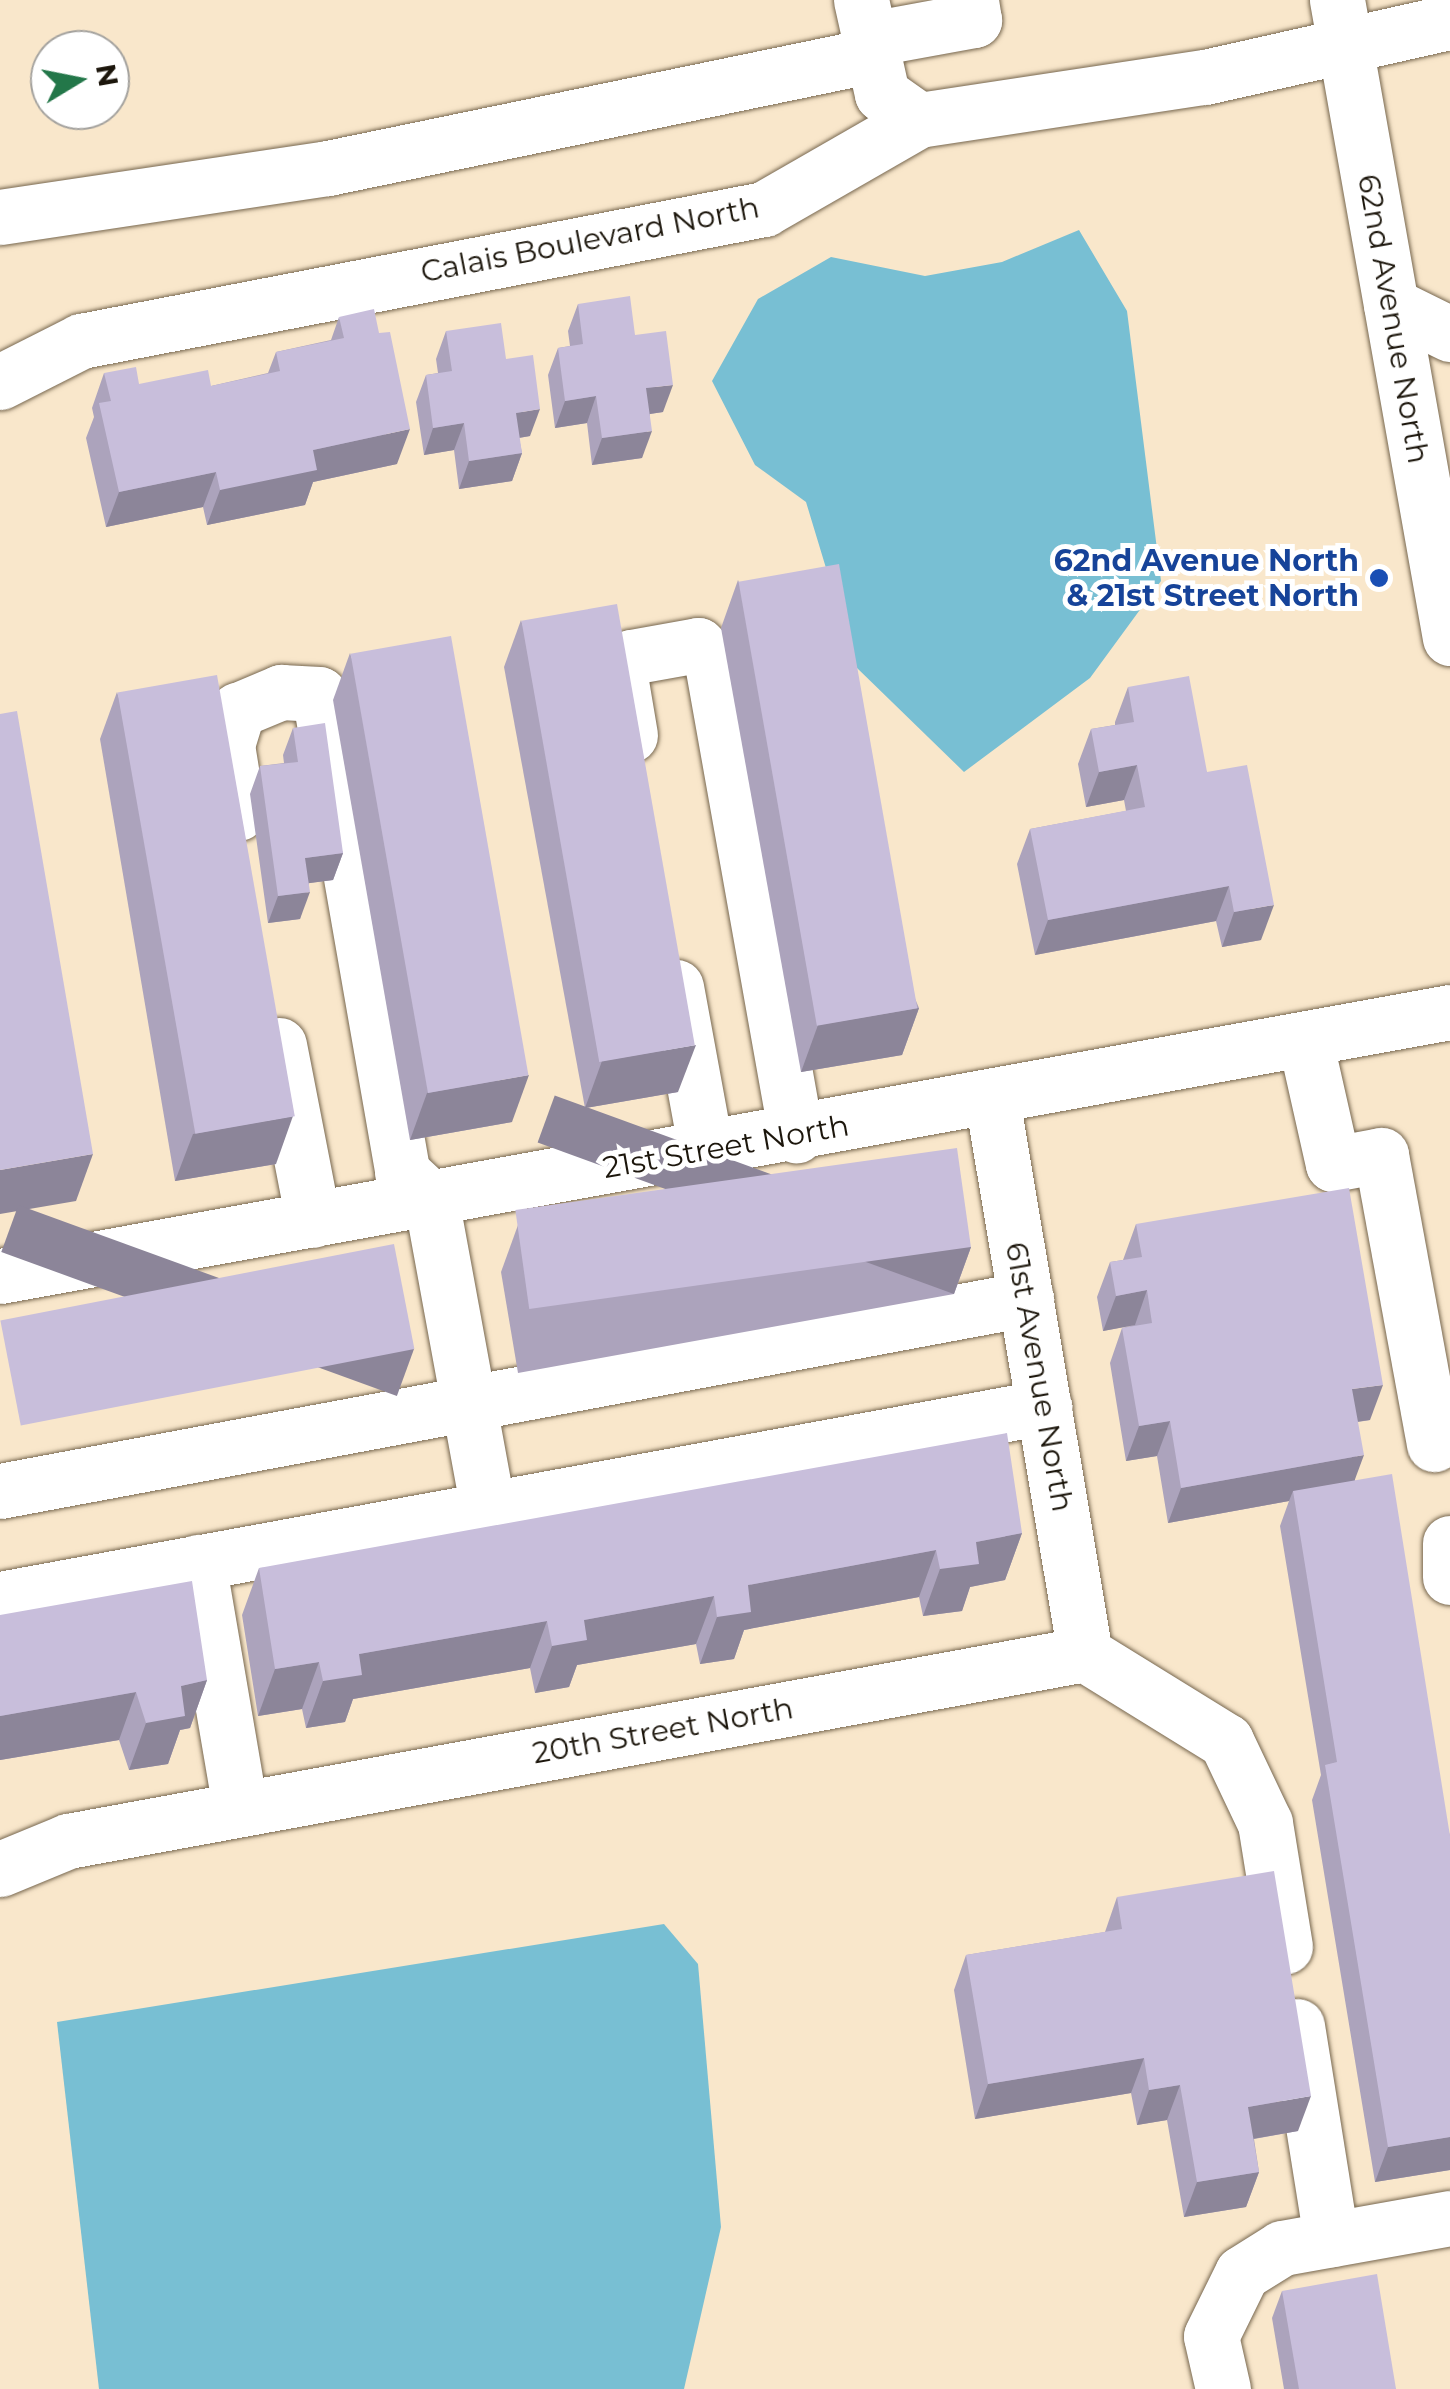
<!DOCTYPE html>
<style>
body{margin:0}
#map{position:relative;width:1450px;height:2389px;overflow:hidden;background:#f9e7cb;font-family:Montserrat,sans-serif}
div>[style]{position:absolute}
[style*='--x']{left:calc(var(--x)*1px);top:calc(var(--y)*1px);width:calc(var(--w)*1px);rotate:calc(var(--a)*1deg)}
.water>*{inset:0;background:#78bfd3}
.roads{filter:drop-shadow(0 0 2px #77674f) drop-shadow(0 0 2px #77674f)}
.minor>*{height:55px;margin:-27.5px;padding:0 27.5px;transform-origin:27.5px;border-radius:27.5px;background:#fff}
.wall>*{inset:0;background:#aca3bc}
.shaded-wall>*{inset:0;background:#8c8599;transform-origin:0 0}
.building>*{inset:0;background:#c8bedb;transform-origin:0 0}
.dots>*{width:28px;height:28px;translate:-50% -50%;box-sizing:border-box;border:5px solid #fff;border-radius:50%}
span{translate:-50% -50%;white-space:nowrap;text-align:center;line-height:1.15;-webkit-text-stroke:10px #fff;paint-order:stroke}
.street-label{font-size:30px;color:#1c160c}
.transit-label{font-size:30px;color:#164399;font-weight:700}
.right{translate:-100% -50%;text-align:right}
.north{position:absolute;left:30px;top:30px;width:100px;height:100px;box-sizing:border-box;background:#fff;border:2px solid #a4a29e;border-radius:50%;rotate:80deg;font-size:28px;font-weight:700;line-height:40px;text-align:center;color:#1c160c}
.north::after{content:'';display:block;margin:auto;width:35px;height:45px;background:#237749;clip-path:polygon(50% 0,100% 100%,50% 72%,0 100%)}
</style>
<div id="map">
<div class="water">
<i style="clip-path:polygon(1079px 230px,1127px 311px,1161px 581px,1090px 678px,964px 772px,856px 667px,806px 502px,755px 465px,712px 381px,758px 299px,831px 257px,925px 276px,1002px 262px)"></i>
<i style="clip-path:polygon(664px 1924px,698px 1964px,721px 2227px,684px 2389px,99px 2389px,57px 2022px)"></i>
</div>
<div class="roads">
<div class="minor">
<i style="--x:861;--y:0;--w:96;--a:77.4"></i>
<i style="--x:882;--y:94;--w:45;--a:35.1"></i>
<i style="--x:1337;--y:0;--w:648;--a:79.96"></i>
<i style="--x:870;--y:39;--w:106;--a:-10.4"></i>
<i style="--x:974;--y:20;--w:20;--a:-99"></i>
<i style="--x:0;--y:217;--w:332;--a:-8.5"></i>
<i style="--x:328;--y:168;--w:557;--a:-11.71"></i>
<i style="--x:1391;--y:305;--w:66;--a:26.2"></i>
<i style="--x:0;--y:382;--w:91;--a:-26.8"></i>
<i style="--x:81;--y:341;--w:696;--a:-10.94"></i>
<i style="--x:764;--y:209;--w:179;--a:-29.9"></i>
<i style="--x:919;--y:120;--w:289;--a:-8.6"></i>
<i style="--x:1205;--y:77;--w:251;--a:-12.7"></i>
<i style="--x:630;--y:735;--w:60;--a:-99.6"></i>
<i style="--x:620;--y:676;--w:22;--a:-60"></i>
<i style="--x:631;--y:657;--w:68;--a:-10.2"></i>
<i style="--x:698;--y:645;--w:18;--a:45"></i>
<i style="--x:711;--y:658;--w:485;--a:79.9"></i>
<i style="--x:238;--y:813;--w:69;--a:-99.2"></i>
<i style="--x:227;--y:745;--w:37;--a:-73"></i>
<i style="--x:238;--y:710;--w:47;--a:-22.7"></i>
<i style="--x:281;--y:692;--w:38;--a:3"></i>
<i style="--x:319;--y:694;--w:485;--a:80.1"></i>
<i style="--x:402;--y:1172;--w:40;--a:43"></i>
<i style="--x:431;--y:1199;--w:315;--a:79.6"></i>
<i style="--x:676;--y:987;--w:166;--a:79.6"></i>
<i style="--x:1305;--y:1040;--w:127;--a:77.3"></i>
<i style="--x:1333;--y:1164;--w:49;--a:-10.6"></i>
<i style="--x:1381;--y:1155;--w:294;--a:79.6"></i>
<i style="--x:279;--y:1045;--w:178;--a:79"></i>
<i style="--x:992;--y:1099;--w:563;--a:80.49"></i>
<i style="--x:0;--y:1276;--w:1474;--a:-10.32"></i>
<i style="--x:0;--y:1491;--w:1044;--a:-10.6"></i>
<i style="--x:1450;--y:1543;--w:34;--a:90"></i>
<i style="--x:198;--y:1562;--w:250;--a:80.3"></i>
<i style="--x:0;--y:1599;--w:1062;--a:-10.42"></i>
<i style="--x:1085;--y:1654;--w:166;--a:31.7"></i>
<i style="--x:1226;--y:1741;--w:91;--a:64.6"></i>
<i style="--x:1265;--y:1823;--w:125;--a:80.8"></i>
<i style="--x:0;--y:1869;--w:74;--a:-22.4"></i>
<i style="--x:68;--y:1841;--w:1034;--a:-10.42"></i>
<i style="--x:1297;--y:2026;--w:216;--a:80.9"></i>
<i style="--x:1223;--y:2389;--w:54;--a:-102.8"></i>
<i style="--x:1211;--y:2336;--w:70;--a:-63.8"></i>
<i style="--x:1242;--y:2273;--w:47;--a:-32"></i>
<i style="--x:1282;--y:2248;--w:171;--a:-10.1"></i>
</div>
</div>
<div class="wall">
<i style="clip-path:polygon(578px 304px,635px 335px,663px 412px,650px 414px,642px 458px,592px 465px,587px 423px,555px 428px,548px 375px,558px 348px,570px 346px,568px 331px)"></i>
<i style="clip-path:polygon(339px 317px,397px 464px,313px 482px,305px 505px,207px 525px,203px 507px,106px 527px,86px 438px,94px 417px,92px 408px,104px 373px,139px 384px,211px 386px,268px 373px,276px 352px,331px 340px)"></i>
<i style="clip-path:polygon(446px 331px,506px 359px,530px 436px,519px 438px,522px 453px,512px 481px,459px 489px,454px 450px,424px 455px,416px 402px,426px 375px,438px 373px,436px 359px)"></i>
<i style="clip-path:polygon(738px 580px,919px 1008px,902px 1055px,801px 1072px,721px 628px)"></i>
<i style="clip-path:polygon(521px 620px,678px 1092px,585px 1108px,504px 667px)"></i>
<i style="clip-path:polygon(350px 653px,512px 1122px,410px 1140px,333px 700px)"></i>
<i style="clip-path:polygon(1128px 687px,1207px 772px,1261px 940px,1222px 947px,1216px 921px,1035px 955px,1017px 864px,1030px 829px,1126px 811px,1124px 800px,1086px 807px,1078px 764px,1091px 729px,1115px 725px,1115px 722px)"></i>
<i style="clip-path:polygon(117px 692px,276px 1164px,175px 1181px,100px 739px)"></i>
<i style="clip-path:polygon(293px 728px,343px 853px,333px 880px,309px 883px,300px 919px,268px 923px,250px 794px,260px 766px,284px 763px,283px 755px)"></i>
<i style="clip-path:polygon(1136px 1224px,1370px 1420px,1358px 1422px,1355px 1480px,1450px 1836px,1450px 2170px,1375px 2182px,1312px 1800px,1321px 1775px,1280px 1526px,1289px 1501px,1168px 1523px,1157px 1456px,1126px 1461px,1110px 1363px,1122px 1328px,1135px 1325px,1103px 1331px,1097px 1297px,1110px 1262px,1123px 1260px)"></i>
<i style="clip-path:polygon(518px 1225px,971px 1247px,954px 1294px,518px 1373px,501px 1272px)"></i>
<i style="clip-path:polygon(1022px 1533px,1005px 1580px,970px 1587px,962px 1611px,923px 1616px,919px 1597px,744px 1630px,734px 1659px,700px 1664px,696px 1644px,577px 1665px,569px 1687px,535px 1693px,530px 1668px,353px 1699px,345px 1722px,306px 1728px,302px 1709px,258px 1716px,242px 1615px,259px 1568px)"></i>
<i style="clip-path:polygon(0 1615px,207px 1680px,190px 1728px,180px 1730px,168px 1764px,129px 1770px,119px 1740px,0 1760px)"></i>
<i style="clip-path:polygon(1117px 1897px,1298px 2131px,1254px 2139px,1259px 2172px,1246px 2207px,1184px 2217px,1167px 2120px,1137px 2125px,1131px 2093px,975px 2119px,954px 1990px,966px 1955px,1105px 1932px)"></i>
<i style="clip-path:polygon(1282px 2291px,1396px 2389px,1284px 2389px,1272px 2318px)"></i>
</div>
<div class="shaded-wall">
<i style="clip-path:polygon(673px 385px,663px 412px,636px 416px,646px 388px)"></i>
<i style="clip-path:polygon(596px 396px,587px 423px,555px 428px,565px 401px)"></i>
<i style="clip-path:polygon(540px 409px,530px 436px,506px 440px,516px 413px)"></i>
<i style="clip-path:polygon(464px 423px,454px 450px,424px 455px,433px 428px)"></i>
<i style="clip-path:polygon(410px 429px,397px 464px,313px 482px,305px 505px,207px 525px,220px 490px,313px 450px)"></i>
<i style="clip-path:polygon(652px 431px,642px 458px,592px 465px,602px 438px)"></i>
<i style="clip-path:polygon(522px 453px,512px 481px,459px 489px,469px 461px)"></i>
<i style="clip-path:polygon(216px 472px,203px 507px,106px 527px,119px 492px)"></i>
<i style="clip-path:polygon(1137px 765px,1124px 800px,1086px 807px,1099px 772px)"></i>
<i style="clip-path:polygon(343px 853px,333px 880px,295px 885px,305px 858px)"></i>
<i style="clip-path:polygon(1229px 886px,1216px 921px,1035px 955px,1048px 920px)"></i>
<i style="clip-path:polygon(310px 892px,300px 919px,268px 923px,278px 896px)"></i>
<i style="clip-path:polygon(1274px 905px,1261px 940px,1222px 947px,1234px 912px)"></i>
<i style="clip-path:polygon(919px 1008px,902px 1055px,801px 1072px,818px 1025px)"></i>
<i style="clip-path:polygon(696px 1045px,678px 1092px,585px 1108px,602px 1061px)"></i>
<i style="clip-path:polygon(529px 1075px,512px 1122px,410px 1140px,427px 1093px)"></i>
<i style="clip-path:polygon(293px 1116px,276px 1164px,175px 1181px,193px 1134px)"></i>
<i style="clip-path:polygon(93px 1154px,76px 1201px,0 1214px,0 1170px)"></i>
<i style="left:971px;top:1247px;width:50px;height:443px;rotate:110deg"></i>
<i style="clip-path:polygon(1147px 1290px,1135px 1325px,1103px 1331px,1116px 1296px)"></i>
<i style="left:414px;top:1349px;width:50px;height:421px;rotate:110deg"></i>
<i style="clip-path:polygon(1383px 1385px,1370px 1420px,1340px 1424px,1352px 1389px)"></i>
<i style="clip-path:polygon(1170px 1421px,1157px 1456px,1126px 1461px,1139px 1426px)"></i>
<i style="clip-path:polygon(1364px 1455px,1351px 1490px,1293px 1491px,1289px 1501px,1168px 1523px,1181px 1488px)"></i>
<i style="clip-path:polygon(1022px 1533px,1005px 1580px,970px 1587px,962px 1611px,923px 1616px,940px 1569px,976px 1542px)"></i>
<i style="clip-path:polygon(936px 1550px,919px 1597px,744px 1630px,734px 1659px,700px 1664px,717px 1617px,748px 1585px)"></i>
<i style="clip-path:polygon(714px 1596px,696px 1644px,577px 1665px,569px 1687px,535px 1693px,552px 1646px,584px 1620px)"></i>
<i style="clip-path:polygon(547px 1621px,530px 1668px,353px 1699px,345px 1722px,306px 1728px,323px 1681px,359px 1654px)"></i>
<i style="clip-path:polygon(319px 1662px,302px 1709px,258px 1716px,275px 1669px)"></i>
<i style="clip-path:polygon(207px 1680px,190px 1728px,180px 1730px,168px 1764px,129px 1770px,146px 1723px,181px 1686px)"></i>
<i style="clip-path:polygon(136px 1692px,119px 1740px,0 1760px,0 1716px)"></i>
<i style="clip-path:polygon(1144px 2058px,1131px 2093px,975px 2119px,988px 2084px)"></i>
<i style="clip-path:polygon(1180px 2085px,1167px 2120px,1137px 2125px,1149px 2090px)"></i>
<i style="clip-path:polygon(1311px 2096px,1298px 2131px,1235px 2142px,1248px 2107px)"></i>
<i style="clip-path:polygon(1450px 2137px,1450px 2170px,1375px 2182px,1388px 2147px)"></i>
<i style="clip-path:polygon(1259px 2172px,1246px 2207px,1184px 2217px,1197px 2182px)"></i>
</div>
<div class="building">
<i style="clip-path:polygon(630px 296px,635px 335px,666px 331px,673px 385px,646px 388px,652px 431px,602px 438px,596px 396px,565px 401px,558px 348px,583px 344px,578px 304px)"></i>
<i style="clip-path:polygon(374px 309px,379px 333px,390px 332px,410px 429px,313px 450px,317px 470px,220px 490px,216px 472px,119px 492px,99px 403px,111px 401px,104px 373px,136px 367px,139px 384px,208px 370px,211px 386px,280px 371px,276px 352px,344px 338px,339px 317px)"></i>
<i style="clip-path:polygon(501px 323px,506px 359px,533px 355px,540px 409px,516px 413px,522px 453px,469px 461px,464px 423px,433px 428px,426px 375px,452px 371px,446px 331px)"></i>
<i style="left:839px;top:564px;width:451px;height:102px;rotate:80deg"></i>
<i style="left:617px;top:604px;width:448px;height:97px;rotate:80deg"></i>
<i style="left:451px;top:636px;width:446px;height:102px;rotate:80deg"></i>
<i style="left:217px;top:675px;width:448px;height:101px;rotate:80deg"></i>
<i style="clip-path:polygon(1189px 676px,1207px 772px,1247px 765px,1274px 905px,1234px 912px,1229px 886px,1048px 920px,1030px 829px,1145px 807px,1137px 765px,1099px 772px,1091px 729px,1134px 722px,1128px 687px)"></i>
<i style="clip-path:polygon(17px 711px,93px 1154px,0 1170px,0 714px)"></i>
<i style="clip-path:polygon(325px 723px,343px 853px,305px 858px,310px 892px,278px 896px,260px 766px,298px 762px,293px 728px)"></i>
<i style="left:957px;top:1148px;width:100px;height:446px;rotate:82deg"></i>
<i style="clip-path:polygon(1349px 1188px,1383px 1385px,1352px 1389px,1364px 1455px,1181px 1488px,1170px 1421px,1139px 1426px,1122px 1328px,1152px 1323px,1147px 1290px,1116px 1296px,1110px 1262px,1142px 1257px,1136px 1224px)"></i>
<i style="left:394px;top:1244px;width:107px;height:401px;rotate:79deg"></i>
<i style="clip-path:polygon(1007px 1433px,1022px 1533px,976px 1542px,979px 1564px,940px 1569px,936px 1550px,748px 1585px,751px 1612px,717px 1617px,714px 1596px,584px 1620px,587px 1640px,552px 1646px,547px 1621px,359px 1654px,362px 1675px,323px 1681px,319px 1662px,275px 1669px,259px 1568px)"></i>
<i style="clip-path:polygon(1392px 1474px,1450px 1836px,1450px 2137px,1388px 2147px,1325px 1765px,1337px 1762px,1293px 1491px)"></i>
<i style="clip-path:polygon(192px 1581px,207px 1680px,181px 1686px,185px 1716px,146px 1723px,136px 1692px,0 1716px,0 1615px)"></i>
<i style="clip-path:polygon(1274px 1871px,1311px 2096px,1248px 2107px,1259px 2172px,1197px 2182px,1180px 2085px,1149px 2090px,1144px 2058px,988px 2084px,966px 1955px,1122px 1929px,1117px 1897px)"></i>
<i style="clip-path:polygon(1377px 2274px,1396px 2389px,1299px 2389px,1282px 2291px)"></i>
</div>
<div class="dots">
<i style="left:1379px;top:578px;background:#1a4fb4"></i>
</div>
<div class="street-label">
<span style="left:590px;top:240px;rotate:-11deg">Calais Boulevard North</span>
<span style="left:1393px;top:319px;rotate:80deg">62nd Avenue North</span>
<span style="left:726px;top:1147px;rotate:-10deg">21st Street North</span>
<span style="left:1039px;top:1377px;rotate:80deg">61st Avenue North</span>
<span style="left:663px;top:1731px;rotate:-10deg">20th Street North</span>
</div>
<div class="transit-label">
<span class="right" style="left:1359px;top:578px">62nd Avenue North<br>&amp; 21st Street North</span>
</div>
<div class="north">N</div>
</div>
